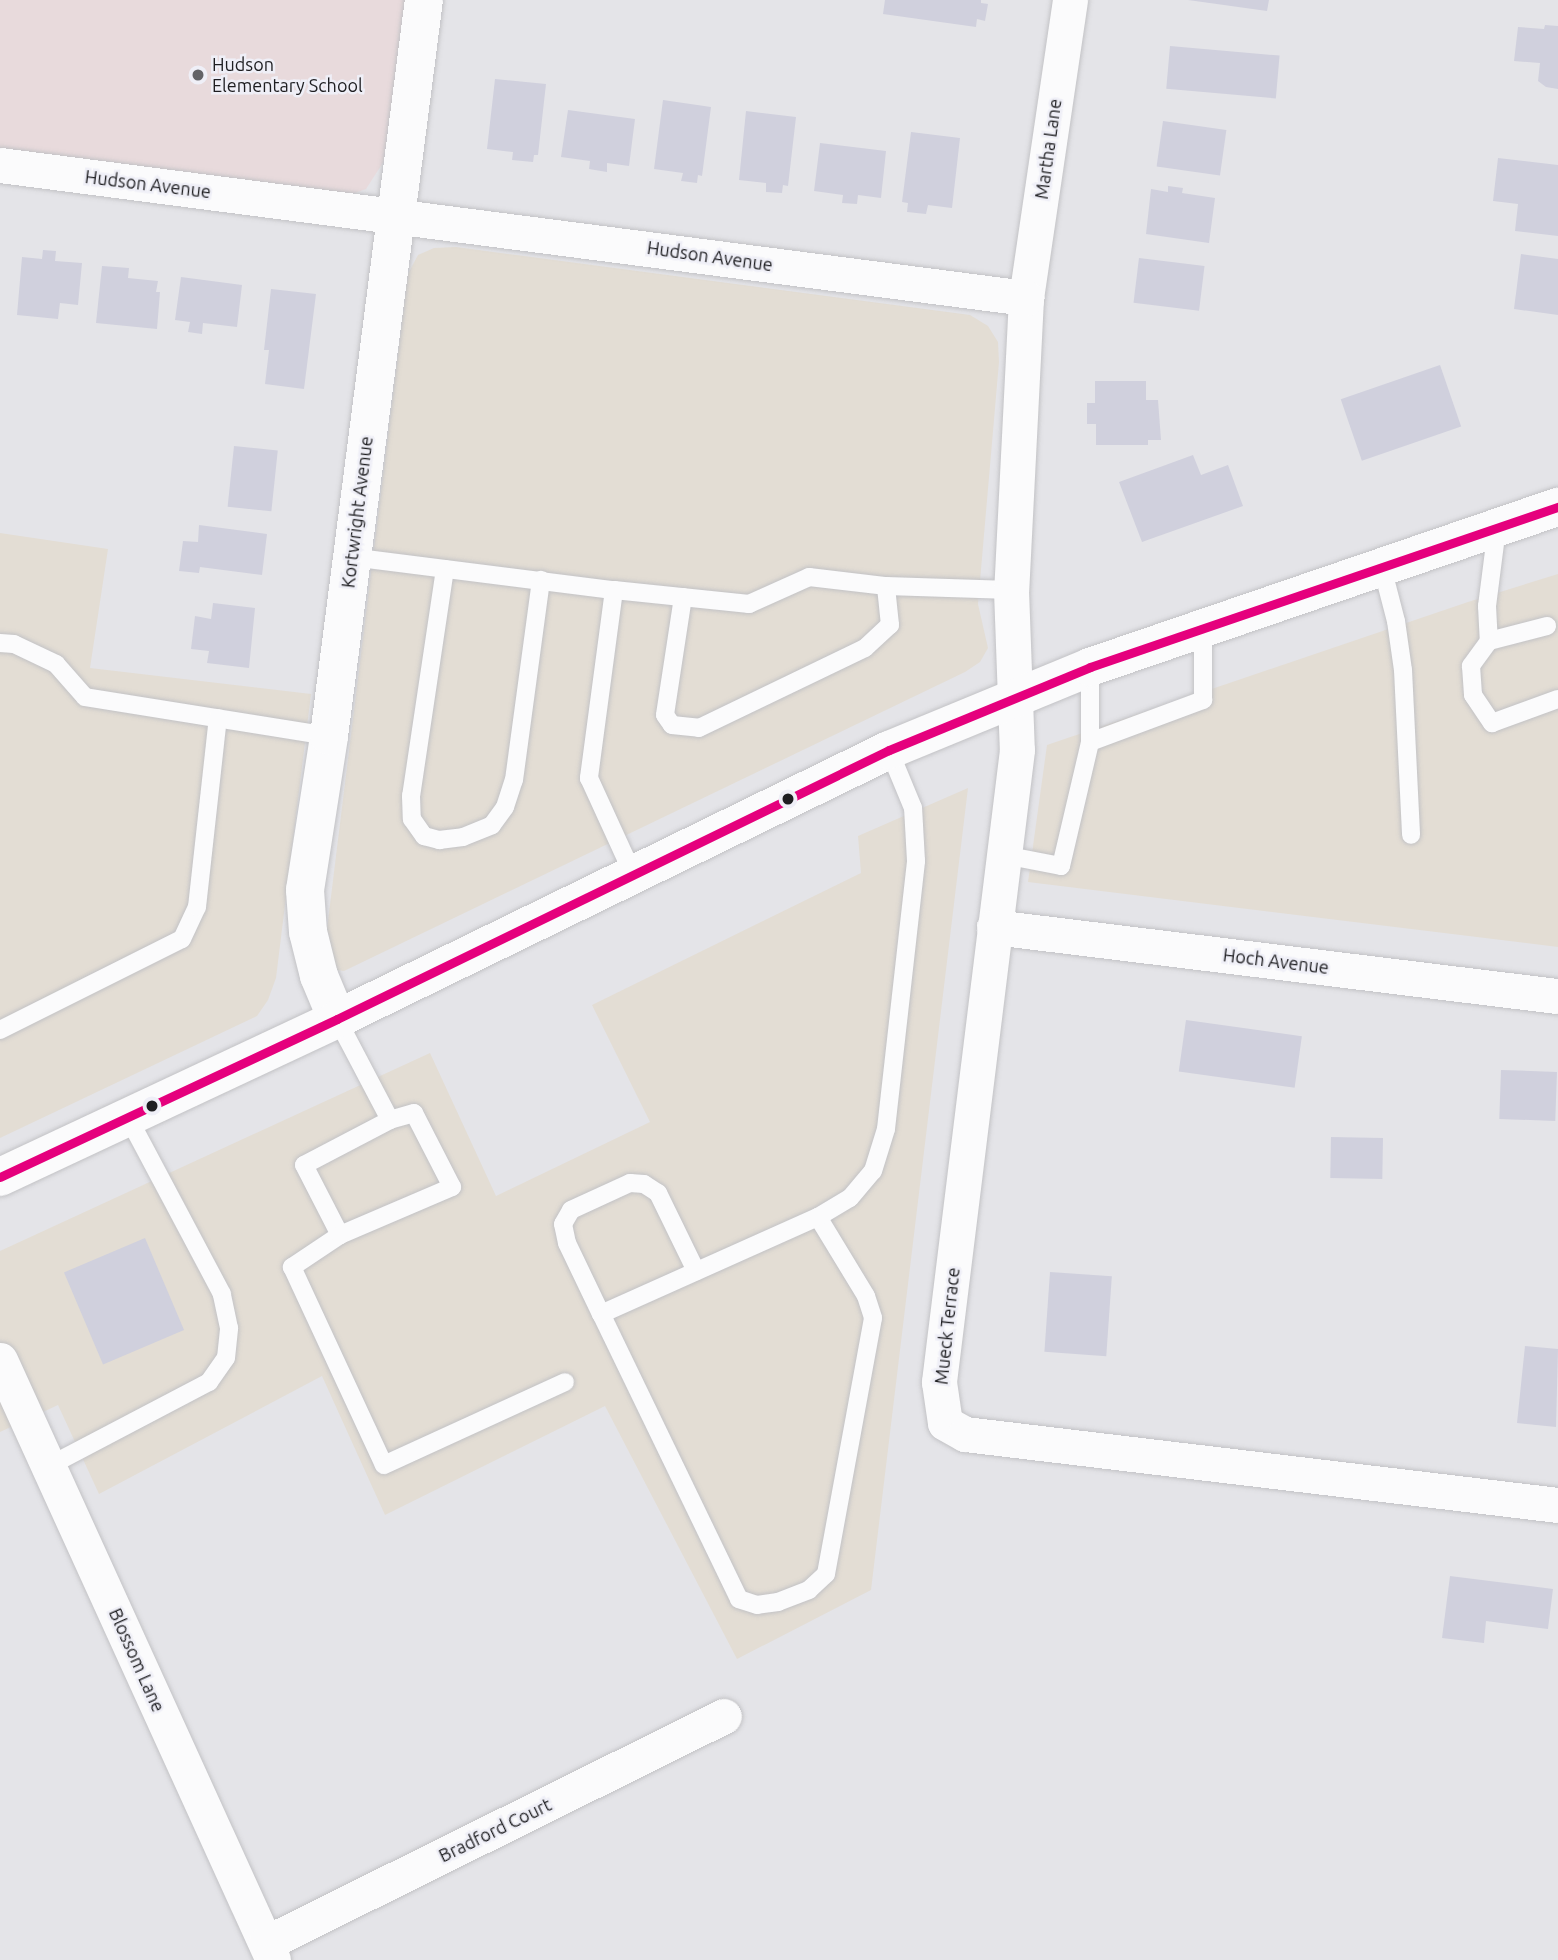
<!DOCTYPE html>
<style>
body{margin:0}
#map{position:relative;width:1558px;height:1960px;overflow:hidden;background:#e4e4e8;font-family:Ubuntu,sans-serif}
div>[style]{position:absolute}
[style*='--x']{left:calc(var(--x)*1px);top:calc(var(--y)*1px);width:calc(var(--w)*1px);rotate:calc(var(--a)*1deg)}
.commercial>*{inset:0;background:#e3ddd4}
.education>*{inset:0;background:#e8dadc}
.building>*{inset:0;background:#d0d0dd;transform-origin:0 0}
.roads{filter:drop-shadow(0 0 2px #c2c2c5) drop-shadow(0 0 2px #c2c2c5)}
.service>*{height:18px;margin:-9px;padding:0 9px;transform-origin:9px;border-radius:9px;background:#fbfbfc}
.minor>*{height:35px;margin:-17.5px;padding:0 17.5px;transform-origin:17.5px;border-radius:17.5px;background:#fbfbfc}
.tertiary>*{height:38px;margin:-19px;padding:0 19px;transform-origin:19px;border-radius:19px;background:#fbfbfc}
.primary>*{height:38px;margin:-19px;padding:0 19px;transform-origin:19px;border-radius:19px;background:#fbfbfc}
.bus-1>*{height:9px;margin:-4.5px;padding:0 4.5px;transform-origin:4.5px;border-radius:4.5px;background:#e5007d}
.dots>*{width:19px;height:19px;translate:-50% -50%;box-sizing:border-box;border:4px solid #efeff7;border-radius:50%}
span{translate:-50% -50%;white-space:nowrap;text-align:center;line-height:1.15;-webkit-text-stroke:5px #efeff7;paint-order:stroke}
.poi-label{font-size:18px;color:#1e1e21}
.left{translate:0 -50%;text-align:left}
.street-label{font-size:18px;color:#1e1e21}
</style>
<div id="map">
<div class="commercial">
<i style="clip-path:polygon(456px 247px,970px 315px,988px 326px,998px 342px,999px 362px,978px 604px,988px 648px,980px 662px,965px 672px,344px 971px,328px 969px,324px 953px,408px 274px,418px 255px,434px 248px)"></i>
<i style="clip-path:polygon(0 533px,108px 549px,90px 668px,311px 694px,276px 978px,268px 1000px,257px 1016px,0 1138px)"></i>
<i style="clip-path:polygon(1558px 574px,1558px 947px,1028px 882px,1047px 745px,1468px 602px)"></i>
<i style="clip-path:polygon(968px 788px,871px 1590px,737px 1659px,605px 1406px,385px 1515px,322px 1376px,99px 1494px,58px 1405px,0 1432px,0 1251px,430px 1053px,496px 1196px,650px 1122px,592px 1005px,861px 873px,858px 836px)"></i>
</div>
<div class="education">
<i style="clip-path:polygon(0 0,406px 0,384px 161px,366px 189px,349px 195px,0 149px)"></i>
</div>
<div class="building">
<i style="clip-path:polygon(885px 0,981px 0,981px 3px,988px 4px,985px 21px,977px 19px,976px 27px,883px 14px)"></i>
<i style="clip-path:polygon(1188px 0,1269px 0,1267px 11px)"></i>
<i style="clip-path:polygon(1545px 25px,1558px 26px,1558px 89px,1546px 87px,1538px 81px,1540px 63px,1514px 61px,1518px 27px,1544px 29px)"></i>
<i style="left:1170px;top:46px;width:110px;height:43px;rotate:5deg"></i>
<i style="clip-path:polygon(495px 79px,546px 84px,538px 155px,534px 155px,533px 162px,512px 160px,513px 152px,487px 149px)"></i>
<i style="clip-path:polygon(663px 100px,711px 107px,702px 176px,698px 175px,697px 183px,681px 181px,683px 173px,654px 169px)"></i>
<i style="clip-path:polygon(568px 110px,635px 119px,629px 166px,607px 163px,607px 172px,589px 169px,590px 161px,561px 157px)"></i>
<i style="clip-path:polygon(746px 111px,796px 117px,788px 186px,783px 185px,782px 193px,766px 192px,766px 183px,739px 180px)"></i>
<i style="left:1163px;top:121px;width:64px;height:46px;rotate:8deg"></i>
<i style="clip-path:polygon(911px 132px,960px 138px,952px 208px,928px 205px,926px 214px,907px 212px,908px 203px,902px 202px)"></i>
<i style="clip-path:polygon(820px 143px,886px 151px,881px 198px,858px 195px,857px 204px,842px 203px,843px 195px,814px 191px)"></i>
<i style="clip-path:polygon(1498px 158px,1558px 165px,1558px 236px,1515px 231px,1518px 204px,1493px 201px)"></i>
<i style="clip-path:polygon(1168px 186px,1183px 188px,1182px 193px,1215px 198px,1209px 243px,1146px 234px,1151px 189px,1168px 192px)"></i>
<i style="clip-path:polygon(43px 250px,56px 251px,55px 261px,82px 263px,78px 305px,60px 303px,58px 319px,17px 315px,22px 257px,42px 259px)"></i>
<i style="clip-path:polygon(1521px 254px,1558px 259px,1558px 315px,1514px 309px)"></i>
<i style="left:1139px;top:258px;width:66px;height:45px;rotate:7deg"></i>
<i style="clip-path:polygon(102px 266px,129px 268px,128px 278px,158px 281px,156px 292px,160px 292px,157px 329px,96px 323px)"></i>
<i style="clip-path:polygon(181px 277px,242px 285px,237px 327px,203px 323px,202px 334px,188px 332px,190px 322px,175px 320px)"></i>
<i style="clip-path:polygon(271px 289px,316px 294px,304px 389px,265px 384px,269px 350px,264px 350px)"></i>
<i style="left:1440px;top:365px;width:65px;height:105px;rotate:71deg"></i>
<i style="clip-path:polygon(1095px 381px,1146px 381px,1146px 400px,1158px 400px,1161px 440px,1148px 440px,1148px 445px,1096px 445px,1096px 424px,1087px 424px,1087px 403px,1095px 403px)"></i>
<i style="left:234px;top:446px;width:44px;height:61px;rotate:6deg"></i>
<i style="clip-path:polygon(1193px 455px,1201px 475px,1228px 465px,1243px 506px,1142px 542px,1119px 482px)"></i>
<i style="clip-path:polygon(199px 525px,267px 534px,262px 575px,200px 567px,199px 573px,179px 571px,183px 541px,198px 542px)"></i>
<i style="clip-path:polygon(213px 603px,255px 608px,249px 668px,207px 663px,209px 651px,191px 649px,195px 616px,211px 619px)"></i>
<i style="left:1186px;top:1020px;width:117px;height:52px;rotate:8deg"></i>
<i style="left:1501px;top:1070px;width:56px;height:49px;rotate:2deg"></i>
<i style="left:1331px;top:1137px;width:52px;height:41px;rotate:1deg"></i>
<i style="left:145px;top:1238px;width:100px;height:88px;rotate:67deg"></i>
<i style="left:1050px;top:1272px;width:62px;height:80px;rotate:4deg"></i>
<i style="clip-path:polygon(1525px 1346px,1558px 1349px,1556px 1427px,1517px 1423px)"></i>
<i style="clip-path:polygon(1450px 1576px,1553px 1589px,1548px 1629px,1486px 1621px,1484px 1643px,1442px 1638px)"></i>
</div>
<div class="roads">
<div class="service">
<i style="--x:1497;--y:528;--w:79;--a:97.3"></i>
<i style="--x:1487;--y:606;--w:35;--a:87"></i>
<i style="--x:1489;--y:641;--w:31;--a:126"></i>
<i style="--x:1471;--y:666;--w:29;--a:86"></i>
<i style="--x:1473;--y:695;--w:34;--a:56"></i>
<i style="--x:1492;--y:723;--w:70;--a:-20"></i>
<i style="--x:351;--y:557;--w:265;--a:7.2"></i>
<i style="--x:614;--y:590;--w:190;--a:97.6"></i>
<i style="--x:589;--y:778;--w:106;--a:65.4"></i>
<i style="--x:1382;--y:567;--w:56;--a:75.5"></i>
<i style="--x:1396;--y:621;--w:49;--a:81.9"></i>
<i style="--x:1403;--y:670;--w:165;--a:87.2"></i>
<i style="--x:445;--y:569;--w:230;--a:98.5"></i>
<i style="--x:411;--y:796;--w:23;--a:88"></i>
<i style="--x:412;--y:819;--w:21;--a:55"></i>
<i style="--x:424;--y:836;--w:16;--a:15"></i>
<i style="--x:439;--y:840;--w:24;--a:-7"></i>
<i style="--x:463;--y:837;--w:31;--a:-22"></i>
<i style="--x:492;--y:825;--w:22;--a:-54"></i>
<i style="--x:505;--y:807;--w:28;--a:-72"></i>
<i style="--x:514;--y:780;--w:202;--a:-82.3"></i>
<i style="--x:614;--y:590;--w:136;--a:5.9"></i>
<i style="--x:749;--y:604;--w:66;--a:-24.2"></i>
<i style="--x:809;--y:577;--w:78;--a:6.7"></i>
<i style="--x:886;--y:586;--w:125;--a:1.8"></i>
<i style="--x:683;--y:597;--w:119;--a:98.7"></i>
<i style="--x:665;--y:715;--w:12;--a:55"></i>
<i style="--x:672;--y:725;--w:27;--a:6"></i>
<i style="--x:699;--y:728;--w:184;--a:-25.7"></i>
<i style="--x:865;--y:648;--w:34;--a:-43"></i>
<i style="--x:890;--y:625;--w:39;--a:-96"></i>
<i style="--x:1489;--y:641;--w:60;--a:-14.5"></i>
<i style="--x:0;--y:643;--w:14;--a:4"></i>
<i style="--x:14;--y:644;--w:47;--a:25.5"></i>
<i style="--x:56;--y:664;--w:44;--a:48.7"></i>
<i style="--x:85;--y:697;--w:247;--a:9.1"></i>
<i style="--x:1090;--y:742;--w:121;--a:-20.4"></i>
<i style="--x:1203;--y:700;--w:71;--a:-90"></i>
<i style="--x:1004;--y:855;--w:58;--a:10.9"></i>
<i style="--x:1061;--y:866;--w:127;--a:-76.8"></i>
<i style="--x:1090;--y:742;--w:75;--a:-90"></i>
<i style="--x:337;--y:1019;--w:114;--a:62.3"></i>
<i style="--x:390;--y:1120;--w:97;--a:152.4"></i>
<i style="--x:304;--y:1165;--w:79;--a:62.8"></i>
<i style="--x:340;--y:1235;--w:58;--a:146.3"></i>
<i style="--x:292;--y:1267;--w:218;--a:65.1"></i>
<i style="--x:384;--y:1465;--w:199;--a:-24.6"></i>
<i style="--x:0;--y:1030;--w:203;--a:-26.6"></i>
<i style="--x:182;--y:939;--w:35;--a:-65"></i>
<i style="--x:197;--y:907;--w:190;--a:-83.7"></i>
<i style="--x:818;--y:1217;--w:92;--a:58.7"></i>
<i style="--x:866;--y:1296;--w:23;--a:72"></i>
<i style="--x:873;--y:1318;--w:260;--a:100.4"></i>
<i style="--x:826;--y:1574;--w:23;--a:137"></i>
<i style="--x:809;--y:1590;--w:33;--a:159"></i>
<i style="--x:778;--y:1602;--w:21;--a:172"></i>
<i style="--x:757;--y:1605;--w:19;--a:-162"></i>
<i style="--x:739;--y:1599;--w:317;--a:-115.8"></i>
<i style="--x:601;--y:1314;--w:238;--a:-24.1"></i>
<i style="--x:818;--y:1217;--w:37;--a:-31"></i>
<i style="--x:850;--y:1198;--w:35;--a:-50"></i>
<i style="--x:873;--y:1171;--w:44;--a:-72.8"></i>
<i style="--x:886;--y:1129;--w:270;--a:-83.6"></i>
<i style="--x:916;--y:861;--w:53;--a:-93.2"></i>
<i style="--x:913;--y:808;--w:63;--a:-112.5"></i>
<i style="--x:340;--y:1235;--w:122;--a:-23.2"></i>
<i style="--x:452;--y:1187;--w:83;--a:-117.2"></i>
<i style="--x:414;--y:1113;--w:25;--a:164"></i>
<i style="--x:601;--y:1314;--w:79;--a:-115.6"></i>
<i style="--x:567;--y:1243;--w:19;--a:-102"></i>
<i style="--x:563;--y:1224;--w:16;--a:-60"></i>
<i style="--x:571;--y:1210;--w:65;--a:-24.6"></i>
<i style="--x:630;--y:1183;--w:14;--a:4"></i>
<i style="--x:644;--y:1184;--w:17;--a:33"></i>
<i style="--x:658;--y:1193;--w:87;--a:64"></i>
<i style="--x:49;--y:1466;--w:181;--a:-27.7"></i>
<i style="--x:209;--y:1382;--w:29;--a:-55"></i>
<i style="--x:226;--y:1358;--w:30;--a:-84"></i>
<i style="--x:229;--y:1328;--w:35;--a:-102"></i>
<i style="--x:222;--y:1294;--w:203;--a:-118"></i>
</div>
<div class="minor">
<i style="--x:1070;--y:0;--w:301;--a:98.4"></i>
<i style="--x:1026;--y:298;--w:292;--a:92.9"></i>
<i style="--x:1011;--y:590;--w:160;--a:87.9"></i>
<i style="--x:1017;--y:750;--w:637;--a:97.04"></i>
<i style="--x:939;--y:1382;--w:41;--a:81.7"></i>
<i style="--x:945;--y:1423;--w:23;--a:29"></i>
<i style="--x:965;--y:1434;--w:597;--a:6.83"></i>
<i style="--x:0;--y:165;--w:1035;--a:7.39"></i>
<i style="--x:994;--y:927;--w:567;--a:6.99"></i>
<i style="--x:0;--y:1360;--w:659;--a:65.53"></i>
<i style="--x:266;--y:1943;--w:511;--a:-26.36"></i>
</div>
<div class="tertiary">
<i style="--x:337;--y:1019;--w:47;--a:-112.7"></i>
<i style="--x:319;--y:976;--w:45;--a:-104"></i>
<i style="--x:308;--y:932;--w:42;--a:-94.1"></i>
<i style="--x:305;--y:890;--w:156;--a:-81.1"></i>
<i style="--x:329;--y:736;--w:742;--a:-82.65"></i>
</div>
<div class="primary">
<i style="--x:0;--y:1177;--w:372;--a:-25.1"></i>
<i style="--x:337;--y:1019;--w:614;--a:-25.98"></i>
<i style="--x:889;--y:750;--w:217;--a:-22.4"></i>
<i style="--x:1090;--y:667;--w:495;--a:-18.9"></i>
</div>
</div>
<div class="bus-1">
<i style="--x:0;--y:1177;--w:372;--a:-25.1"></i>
<i style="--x:337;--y:1019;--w:614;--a:-25.98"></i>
<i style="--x:889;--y:750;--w:217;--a:-22.4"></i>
<i style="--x:1090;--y:667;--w:495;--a:-18.9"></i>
</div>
<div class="dots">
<i style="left:198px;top:75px;background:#636367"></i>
<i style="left:788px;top:799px;background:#1e1e21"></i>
<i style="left:152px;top:1106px;background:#1e1e21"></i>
</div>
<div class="poi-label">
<span class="left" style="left:212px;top:75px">Hudson<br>Elementary School</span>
</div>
<div class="street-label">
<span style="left:1048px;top:149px;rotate:-82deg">Martha Lane</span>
<span style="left:148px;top:184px;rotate:7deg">Hudson Avenue</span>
<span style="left:710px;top:256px;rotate:8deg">Hudson Avenue</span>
<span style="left:357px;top:512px;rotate:-83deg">Kortwright Avenue</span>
<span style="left:1276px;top:961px;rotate:7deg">Hoch Avenue</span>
<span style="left:947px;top:1326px;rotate:-84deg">Mueck Terrace</span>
<span style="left:137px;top:1660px;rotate:66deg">Blossom Lane</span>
<span style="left:495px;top:1830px;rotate:-26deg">Bradford Court</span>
</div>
</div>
